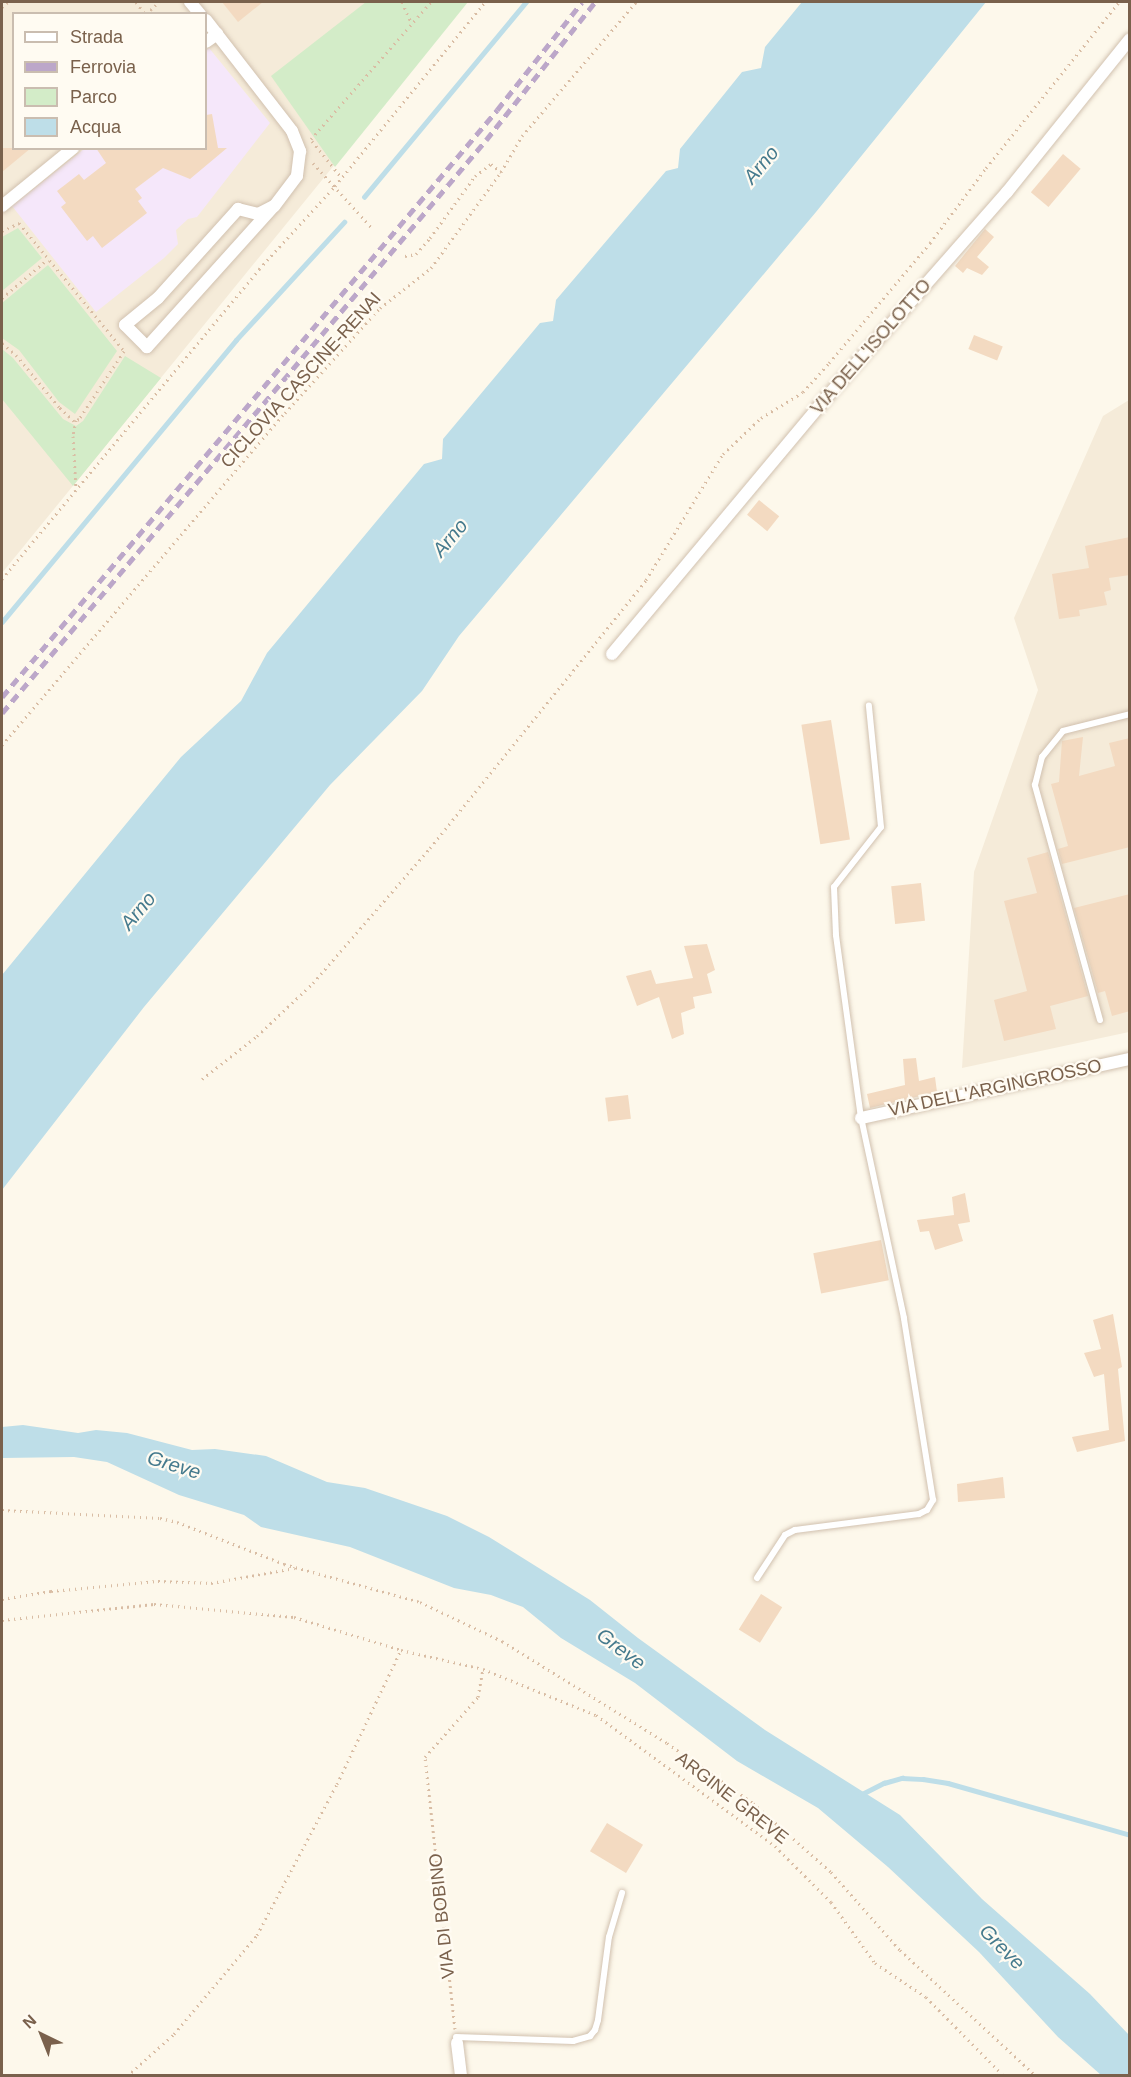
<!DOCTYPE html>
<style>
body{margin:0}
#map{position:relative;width:1131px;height:2077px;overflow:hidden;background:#fdf8eb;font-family:Helvetica,sans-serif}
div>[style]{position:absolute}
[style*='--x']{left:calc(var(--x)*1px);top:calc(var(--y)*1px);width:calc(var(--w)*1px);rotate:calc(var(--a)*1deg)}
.residential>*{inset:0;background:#f5ebd9}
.education>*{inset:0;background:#f5e7fa}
.green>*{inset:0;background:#d3ecc8}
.water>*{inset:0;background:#bedee8}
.stream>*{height:4.5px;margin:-2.25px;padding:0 2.25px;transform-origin:2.25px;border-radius:2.25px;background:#bedee8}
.building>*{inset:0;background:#f3dac1;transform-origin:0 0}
.path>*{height:3px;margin-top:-1.5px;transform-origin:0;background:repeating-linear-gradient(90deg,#d9bda4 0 1.5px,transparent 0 6px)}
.roads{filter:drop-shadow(0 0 2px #d1c1af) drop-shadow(0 0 2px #d1c1af)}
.service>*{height:6px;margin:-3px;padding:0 3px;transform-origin:3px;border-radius:3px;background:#fff}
.minor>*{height:12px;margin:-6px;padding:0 6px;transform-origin:6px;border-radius:6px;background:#fff}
.rail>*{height:4.5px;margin-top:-2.25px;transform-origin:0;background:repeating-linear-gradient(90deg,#bca7c9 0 9px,transparent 0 15px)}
span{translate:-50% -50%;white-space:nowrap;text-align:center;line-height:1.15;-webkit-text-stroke:4.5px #fffbf2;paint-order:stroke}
.street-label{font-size:18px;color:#7a614c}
.water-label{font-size:20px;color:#457a8d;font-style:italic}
.frame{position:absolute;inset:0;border:3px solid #7a614c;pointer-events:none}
.legend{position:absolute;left:12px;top:12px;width:195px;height:138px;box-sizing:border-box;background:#fffbf2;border:2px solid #cabdb0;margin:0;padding:8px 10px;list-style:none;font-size:18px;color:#7a614c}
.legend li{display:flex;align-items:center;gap:12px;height:30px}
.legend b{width:30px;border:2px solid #cabdb0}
.north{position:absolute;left:12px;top:2005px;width:60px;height:60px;-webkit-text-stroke:4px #fffbf2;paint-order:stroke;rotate:317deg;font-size:16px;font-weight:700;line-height:24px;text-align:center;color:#7a614c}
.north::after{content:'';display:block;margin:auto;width:21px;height:27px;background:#7a614c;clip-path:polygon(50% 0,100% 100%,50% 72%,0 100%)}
</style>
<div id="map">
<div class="residential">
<i style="clip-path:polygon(evenodd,2px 2px,467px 2px,2px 573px,2px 2px,14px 14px,206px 14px,206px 148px,14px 148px,14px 14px)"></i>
<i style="clip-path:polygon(1129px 400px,1129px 1032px,962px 1068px,974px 872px,1038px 690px,1014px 618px,1103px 416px)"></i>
</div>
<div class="education">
<i style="clip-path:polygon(209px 48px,270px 123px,197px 217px,188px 219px,176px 230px,178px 244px,164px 258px,96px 312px,12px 206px,84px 149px,206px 148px,206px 51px)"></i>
</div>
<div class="green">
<i style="clip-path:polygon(366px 2px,468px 2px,335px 167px,271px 76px)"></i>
<i style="clip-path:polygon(18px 228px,42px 258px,2px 291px,2px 237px)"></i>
<i style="clip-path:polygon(48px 265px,117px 351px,75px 414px,59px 402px,19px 350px,2px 338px,2px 303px)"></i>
<i style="clip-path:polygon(2px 349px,13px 358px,63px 419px,76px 426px,83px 421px,125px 356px,161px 378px,73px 486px,2px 399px)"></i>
</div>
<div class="water">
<i style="clip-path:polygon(802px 2px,986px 2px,816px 212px,459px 636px,422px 691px,330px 785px,144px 1007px,2px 1190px,2px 975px,181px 757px,241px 701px,267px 653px,424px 464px,442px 459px,443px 439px,540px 323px,553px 321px,556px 300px,666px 171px,678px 168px,680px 149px,742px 72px,761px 68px,765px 47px)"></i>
<i style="clip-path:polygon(23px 1425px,78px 1433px,96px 1430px,127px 1433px,192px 1450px,215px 1449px,266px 1456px,327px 1482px,365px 1488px,447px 1516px,489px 1537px,590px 1600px,638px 1638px,765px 1730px,900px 1815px,982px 1899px,1090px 1994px,1129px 2035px,1129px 2075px,1101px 2075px,1058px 2037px,979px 1952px,888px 1867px,818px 1808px,737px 1761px,635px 1683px,561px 1638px,523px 1607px,491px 1595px,454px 1588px,350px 1547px,261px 1527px,244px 1515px,179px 1495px,107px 1462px,74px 1457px,2px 1458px,2px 1427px)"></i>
</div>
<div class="stream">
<i style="--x:364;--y:197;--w:254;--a:-50.3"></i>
<i style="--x:2;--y:622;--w:366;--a:-50.3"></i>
<i style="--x:236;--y:340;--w:160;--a:-47.5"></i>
<i style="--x:860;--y:1795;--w:27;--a:-27"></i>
<i style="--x:884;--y:1783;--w:19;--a:-16"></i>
<i style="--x:902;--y:1778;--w:21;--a:3"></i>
<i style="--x:923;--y:1779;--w:25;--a:9"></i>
<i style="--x:948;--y:1783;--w:189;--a:15.9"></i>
</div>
<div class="building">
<i style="clip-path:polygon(222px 2px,263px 2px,238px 22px)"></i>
<i style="clip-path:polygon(212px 114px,218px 148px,227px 148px,190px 179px,163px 168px,135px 189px,142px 198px,138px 201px,147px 213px,102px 248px,93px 236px,87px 241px,61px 207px,66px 203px,57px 191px,79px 174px,84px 180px,106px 163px,96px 148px,206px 148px,206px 115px)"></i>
<i style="clip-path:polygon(2px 148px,31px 148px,2px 172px)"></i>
<i style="left:1063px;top:154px;width:23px;height:50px;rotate:40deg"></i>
<i style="clip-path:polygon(985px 229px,994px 237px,977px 257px,989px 267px,982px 275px,967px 268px,963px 273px,955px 266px)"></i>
<i style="left:974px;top:335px;width:31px;height:15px;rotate:22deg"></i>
<i style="left:759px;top:500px;width:26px;height:19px;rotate:39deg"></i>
<i style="clip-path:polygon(1130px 537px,1130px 575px,1109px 578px,1111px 590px,1104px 592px,1107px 605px,1079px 610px,1080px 616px,1059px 619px,1052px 574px,1089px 568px,1085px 546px)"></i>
<i style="left:831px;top:720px;width:121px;height:30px;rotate:81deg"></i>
<i style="clip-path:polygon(1083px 737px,1079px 776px,1115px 766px,1109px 743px,1130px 738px,1130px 847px,1062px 864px,1058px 849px,1068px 846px,1051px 784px,1059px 782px,1062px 741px)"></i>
<i style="clip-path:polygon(1048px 852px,1088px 996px,1050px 1006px,1056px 1029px,1004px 1041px,994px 1000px,1027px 991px,1004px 901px,1037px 893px,1027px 858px)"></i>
<i style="left:921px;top:883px;width:38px;height:30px;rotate:84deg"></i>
<i style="clip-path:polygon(1130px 894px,1130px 1011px,1112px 1016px,1105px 991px,1098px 993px,1074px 908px)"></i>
<i style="clip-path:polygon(707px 944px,715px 970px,707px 974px,712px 993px,693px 997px,695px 1008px,681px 1013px,684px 1034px,672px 1039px,659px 997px,637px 1006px,626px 976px,651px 970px,656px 984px,693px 978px,684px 946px)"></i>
<i style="clip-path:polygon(916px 1058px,919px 1081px,935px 1077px,937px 1092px,870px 1108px,867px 1094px,905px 1085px,903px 1059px)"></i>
<i style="left:628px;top:1095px;width:24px;height:23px;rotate:83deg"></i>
<i style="clip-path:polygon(965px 1193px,970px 1222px,958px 1224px,963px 1241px,935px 1250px,929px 1231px,920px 1232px,917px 1220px,954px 1215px,952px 1197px)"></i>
<i style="left:881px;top:1240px;width:41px;height:69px;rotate:79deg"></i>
<i style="clip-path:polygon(1113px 1314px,1122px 1367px,1118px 1369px,1125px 1441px,1077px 1452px,1072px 1437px,1109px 1430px,1104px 1374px,1094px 1377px,1084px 1353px,1101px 1349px,1093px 1320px)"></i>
<i style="clip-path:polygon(1003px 1477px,1005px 1498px,958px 1502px,957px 1484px)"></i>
<i style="left:761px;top:1594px;width:25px;height:42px;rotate:32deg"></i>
<i style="left:607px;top:1823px;width:42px;height:33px;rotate:31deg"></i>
</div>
<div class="path">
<i style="--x:136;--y:2;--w:15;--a:53"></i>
<i style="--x:402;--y:2;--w:24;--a:66"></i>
<i style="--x:2;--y:7;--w:8;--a:-40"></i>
<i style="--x:146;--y:14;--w:18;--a:-43"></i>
<i style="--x:311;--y:139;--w:182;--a:-48.8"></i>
<i style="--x:312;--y:141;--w:46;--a:51.1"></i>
<i style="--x:313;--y:163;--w:88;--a:47.8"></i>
<i style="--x:2;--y:231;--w:19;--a:-25"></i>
<i style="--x:19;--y:223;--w:166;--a:50.6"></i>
<i style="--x:124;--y:351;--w:82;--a:123.5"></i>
<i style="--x:79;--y:419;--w:5;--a:158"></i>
<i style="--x:74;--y:421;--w:21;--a:-137"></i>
<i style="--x:59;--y:407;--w:66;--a:-129.5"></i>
<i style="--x:17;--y:356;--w:20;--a:-139"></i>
<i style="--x:405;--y:256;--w:11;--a:-10"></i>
<i style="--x:416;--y:254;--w:21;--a:-49"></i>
<i style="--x:430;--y:238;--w:77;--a:-54"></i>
<i style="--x:475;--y:176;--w:20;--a:-37"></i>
<i style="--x:491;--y:164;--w:13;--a:39"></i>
<i style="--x:2;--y:298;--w:60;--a:-40.3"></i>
<i style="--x:76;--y:420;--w:16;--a:101"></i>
<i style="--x:73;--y:436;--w:53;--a:86.8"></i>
<i style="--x:2;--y:579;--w:403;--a:-50.3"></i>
<i style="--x:259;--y:269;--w:113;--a:-47.5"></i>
<i style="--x:335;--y:186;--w:237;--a:-50.8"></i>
<i style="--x:2;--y:745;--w:436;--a:-49.6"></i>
<i style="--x:285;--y:413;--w:142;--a:-47.9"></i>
<i style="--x:380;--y:308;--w:65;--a:-38.1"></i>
<i style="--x:431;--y:268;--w:119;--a:-53.9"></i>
<i style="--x:501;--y:172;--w:42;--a:-59.7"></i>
<i style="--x:522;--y:136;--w:176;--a:-49.6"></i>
<i style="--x:202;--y:1079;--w:70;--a:-38"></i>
<i style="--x:257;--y:1036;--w:77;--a:-43.4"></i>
<i style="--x:313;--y:983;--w:179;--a:-49.1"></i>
<i style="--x:430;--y:848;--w:344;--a:-51.1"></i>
<i style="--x:646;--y:580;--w:148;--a:-58.6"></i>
<i style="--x:723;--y:454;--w:52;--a:-43.5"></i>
<i style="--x:761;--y:418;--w:49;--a:-31.8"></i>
<i style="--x:803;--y:392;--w:39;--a:-48"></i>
<i style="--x:829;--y:363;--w:157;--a:-49.9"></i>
<i style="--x:930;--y:243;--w:94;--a:-53.3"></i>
<i style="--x:986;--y:168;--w:213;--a:-51.3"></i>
<i style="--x:2;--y:1510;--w:158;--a:2.9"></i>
<i style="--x:160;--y:1518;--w:17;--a:13"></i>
<i style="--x:177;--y:1522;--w:115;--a:21.4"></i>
<i style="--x:284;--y:1564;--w:141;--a:15.6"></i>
<i style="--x:420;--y:1602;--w:91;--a:25.4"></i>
<i style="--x:502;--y:1641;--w:194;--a:31.7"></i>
<i style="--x:667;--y:1743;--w:105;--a:34.9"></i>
<i style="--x:753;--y:1803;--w:104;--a:41.5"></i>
<i style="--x:831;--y:1872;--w:104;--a:48.5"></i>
<i style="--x:900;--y:1950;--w:185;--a:42.8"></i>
<i style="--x:2;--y:1599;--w:50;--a:-9.3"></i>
<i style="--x:51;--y:1591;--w:107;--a:-5.3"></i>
<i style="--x:158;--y:1581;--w:53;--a:2.2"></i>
<i style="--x:211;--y:1583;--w:85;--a:-10.1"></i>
<i style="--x:2;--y:1620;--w:153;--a:-6"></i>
<i style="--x:154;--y:1604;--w:141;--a:5.3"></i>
<i style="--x:294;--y:1617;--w:112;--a:17.1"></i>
<i style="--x:401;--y:1650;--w:84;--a:13"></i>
<i style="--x:455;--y:2029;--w:274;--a:-96.3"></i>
<i style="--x:425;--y:1757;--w:80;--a:-48.5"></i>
<i style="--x:478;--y:1697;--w:28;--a:-80"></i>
<i style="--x:483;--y:1669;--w:122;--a:22.2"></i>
<i style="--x:596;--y:1715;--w:222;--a:36.2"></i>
<i style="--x:775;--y:1846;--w:79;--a:45"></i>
<i style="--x:831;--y:1902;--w:75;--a:54.2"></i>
<i style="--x:875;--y:1963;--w:61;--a:33.7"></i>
<i style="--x:926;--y:1997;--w:111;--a:45.4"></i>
<i style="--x:127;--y:2076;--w:63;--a:-41.8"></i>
<i style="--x:174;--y:2034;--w:129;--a:-50"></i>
<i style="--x:257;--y:1935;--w:171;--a:-62.1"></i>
<i style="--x:337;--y:1784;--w:148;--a:-64.5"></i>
</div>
<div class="roads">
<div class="service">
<i style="--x:1100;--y:1020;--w:244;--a:-105.5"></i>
<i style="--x:1035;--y:785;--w:29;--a:-76"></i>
<i style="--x:1042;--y:757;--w:33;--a:-51"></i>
<i style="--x:1063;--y:731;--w:69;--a:-14.2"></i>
<i style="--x:757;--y:1578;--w:51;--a:-56.9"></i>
<i style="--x:785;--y:1535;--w:11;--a:-27"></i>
<i style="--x:795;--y:1530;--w:125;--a:-7.4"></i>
<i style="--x:919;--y:1514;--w:9;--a:-27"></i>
<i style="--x:927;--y:1510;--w:12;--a:-59"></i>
<i style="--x:933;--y:1500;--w:184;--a:-99.1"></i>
<i style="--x:904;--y:1318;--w:205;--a:-102.1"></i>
<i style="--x:861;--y:1118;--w:185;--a:-97.8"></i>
<i style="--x:836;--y:935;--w:48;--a:-92.4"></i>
<i style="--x:834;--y:887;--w:76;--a:-51.9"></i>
<i style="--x:881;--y:827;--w:122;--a:-95.7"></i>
<i style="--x:456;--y:2037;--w:117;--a:2"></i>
<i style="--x:573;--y:2041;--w:18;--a:-16"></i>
<i style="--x:590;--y:2036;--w:8;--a:-50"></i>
<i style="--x:595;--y:2030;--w:10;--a:-73"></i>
<i style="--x:598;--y:2020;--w:84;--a:-82.5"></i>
<i style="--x:609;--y:1937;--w:46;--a:-73.5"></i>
</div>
<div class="minor">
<i style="--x:190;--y:2;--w:16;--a:50"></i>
<i style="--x:206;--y:20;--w:140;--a:52.2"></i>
<i style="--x:292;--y:131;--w:22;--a:68"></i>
<i style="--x:300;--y:151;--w:25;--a:97"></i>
<i style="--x:297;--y:176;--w:38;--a:127"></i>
<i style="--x:274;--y:206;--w:190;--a:132"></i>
<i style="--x:147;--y:347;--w:31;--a:-135"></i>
<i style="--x:125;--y:325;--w:43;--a:-39.3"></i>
<i style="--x:158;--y:298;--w:120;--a:-48"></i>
<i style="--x:238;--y:209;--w:21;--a:14"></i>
<i style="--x:258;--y:214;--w:18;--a:-27"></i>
<i style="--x:206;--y:42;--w:14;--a:-36"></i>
<i style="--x:2;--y:206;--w:92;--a:-39.2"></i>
<i style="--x:612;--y:654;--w:334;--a:-50.1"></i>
<i style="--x:826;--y:398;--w:274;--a:-48.7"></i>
<i style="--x:1007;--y:192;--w:196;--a:-51.2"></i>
<i style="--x:861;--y:1118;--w:275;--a:-12.4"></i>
<i style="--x:457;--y:2043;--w:33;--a:83"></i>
</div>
</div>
<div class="rail">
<i style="--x:2;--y:697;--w:768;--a:-49.86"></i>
<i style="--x:497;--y:110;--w:137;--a:-51.8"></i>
<i style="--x:2;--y:713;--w:750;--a:-49.81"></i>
<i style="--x:486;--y:140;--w:176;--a:-51.7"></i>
</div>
<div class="street-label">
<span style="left:871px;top:347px;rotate:-49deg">VIA DELL'ISOLOTTO</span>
<span style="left:301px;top:380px;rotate:-48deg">CICLOVIA CASCINE-RENAI</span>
<span style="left:995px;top:1088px;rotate:-12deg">VIA DELL'ARGINGROSSO</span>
<span style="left:732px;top:1798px;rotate:38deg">ARGINE GREVE</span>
<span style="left:442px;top:1916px;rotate:-96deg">VIA DI BOBINO</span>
</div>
<div class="water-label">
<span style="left:761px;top:165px;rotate:-50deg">Arno</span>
<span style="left:450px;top:538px;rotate:-50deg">Arno</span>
<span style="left:138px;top:911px;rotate:-50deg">Arno</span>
<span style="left:174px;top:1465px;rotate:17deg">Greve</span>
<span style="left:621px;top:1649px;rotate:37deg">Greve</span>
<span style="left:1002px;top:1947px;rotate:45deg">Greve</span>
</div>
<div class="frame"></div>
<ul class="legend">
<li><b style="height:8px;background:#fff"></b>Strada</li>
<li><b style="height:8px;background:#bca7c9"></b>Ferrovia</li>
<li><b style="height:16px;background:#d3ecc8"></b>Parco</li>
<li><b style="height:16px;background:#bedee8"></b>Acqua</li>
</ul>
<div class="north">N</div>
</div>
